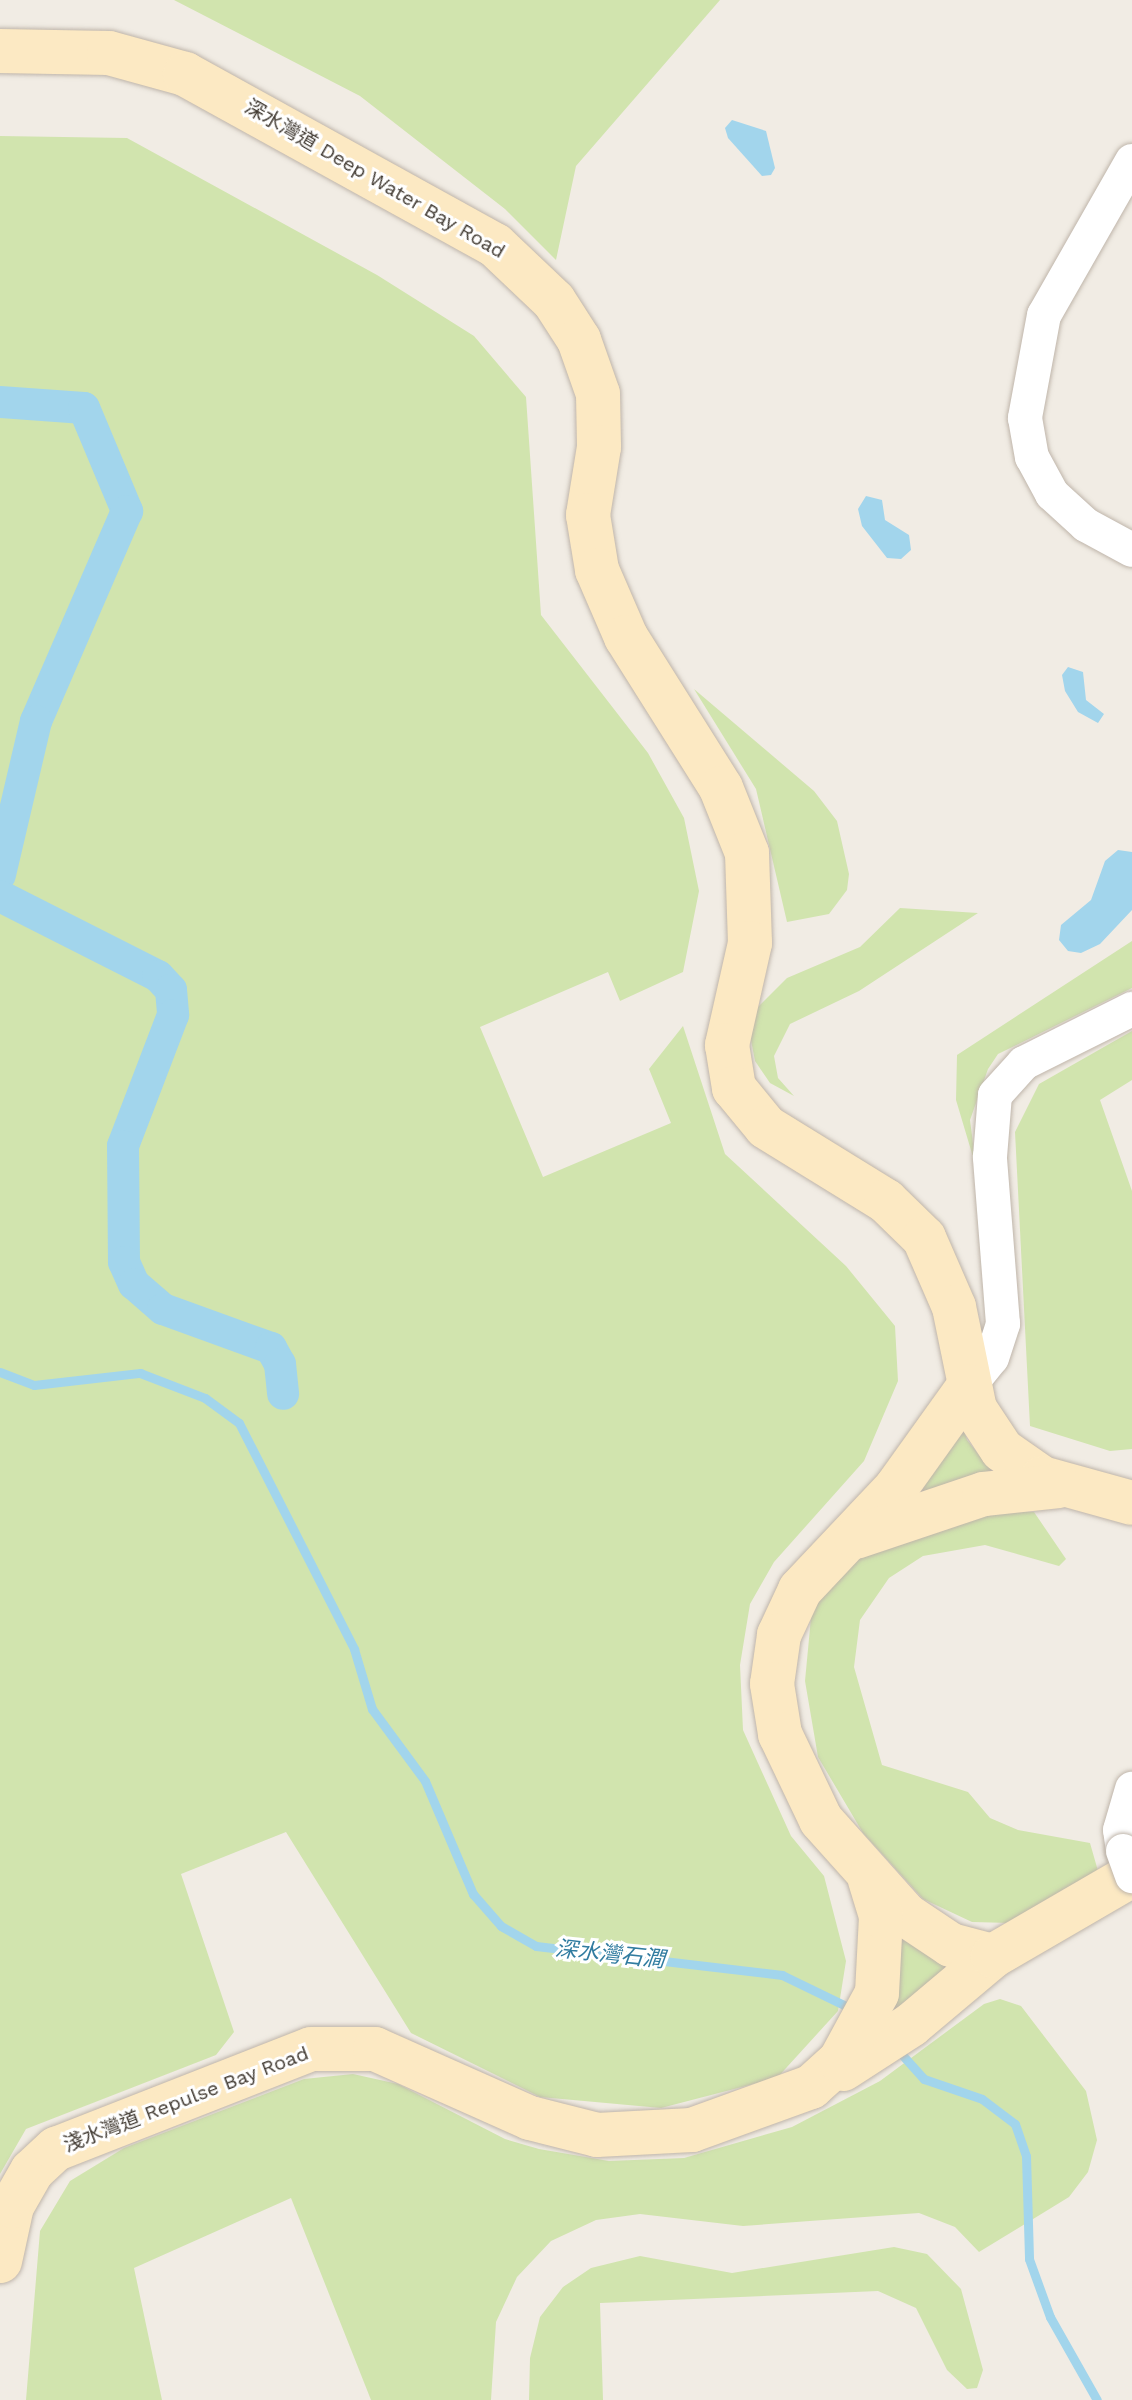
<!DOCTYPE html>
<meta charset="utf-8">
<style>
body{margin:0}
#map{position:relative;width:1132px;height:2400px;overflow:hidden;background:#f1ece4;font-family:"Work Sans","Noto Sans TC",sans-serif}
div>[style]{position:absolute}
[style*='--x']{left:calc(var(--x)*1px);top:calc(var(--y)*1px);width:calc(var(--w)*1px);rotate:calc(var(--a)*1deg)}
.green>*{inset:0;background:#d1e4ae}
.water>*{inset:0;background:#a2d5ec}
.stream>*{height:9px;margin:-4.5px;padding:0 4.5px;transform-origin:4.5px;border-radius:4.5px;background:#a2d5ec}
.canal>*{height:32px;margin:-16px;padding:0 16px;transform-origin:16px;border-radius:16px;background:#a2d5ec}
.roads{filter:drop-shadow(0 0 2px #bfb5aa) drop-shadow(0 0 2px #bfb5aa)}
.street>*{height:34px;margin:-17px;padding:0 17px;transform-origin:17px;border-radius:17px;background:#fff}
.secondary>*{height:44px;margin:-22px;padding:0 22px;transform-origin:22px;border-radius:22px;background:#fce9c3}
.bridges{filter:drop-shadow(0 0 2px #bfb5aa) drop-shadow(0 0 2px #bfb5aa)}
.street-bridge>*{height:34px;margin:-17px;padding:0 17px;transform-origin:17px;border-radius:17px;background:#fff}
span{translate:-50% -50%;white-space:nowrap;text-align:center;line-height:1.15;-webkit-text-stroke:6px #fff;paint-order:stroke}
.street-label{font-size:20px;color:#433c34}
.water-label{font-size:22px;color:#317ca0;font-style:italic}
</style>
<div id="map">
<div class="green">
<i style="clip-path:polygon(174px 0,720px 0,576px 166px,556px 260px,505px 209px,360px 96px)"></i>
<i style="clip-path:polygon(0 136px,127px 138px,377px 275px,474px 336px,526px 397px,541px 615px,648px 753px,684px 818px,699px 891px,683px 972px,620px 1001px,608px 972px,480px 1027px,543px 1177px,671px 1123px,649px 1069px,683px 1026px,725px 1154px,846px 1266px,895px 1326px,898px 1381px,864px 1461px,774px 1562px,750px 1604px,740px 1665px,743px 1730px,791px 1836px,824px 1876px,846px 1961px,838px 2011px,777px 2078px,661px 2108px,540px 2097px,411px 2033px,286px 1832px,181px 1874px,234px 2032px,216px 2055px,26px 2129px,0 2174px)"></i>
<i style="clip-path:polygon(694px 689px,814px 791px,837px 821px,849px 874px,847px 890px,829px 914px,787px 922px,756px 789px)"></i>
<i style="clip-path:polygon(900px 908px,978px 913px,859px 991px,790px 1024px,774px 1056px,778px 1078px,794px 1096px,770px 1083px,755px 1061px,750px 1035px,756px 1009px,787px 978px,860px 947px)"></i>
<i style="clip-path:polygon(1132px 941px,1132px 988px,998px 1054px,988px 1069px,970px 1120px,976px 1167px,956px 1100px,957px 1055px)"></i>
<i style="clip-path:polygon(1132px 1031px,1132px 1080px,1100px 1100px,1132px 1191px,1132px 1449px,1110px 1451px,1030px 1426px,1015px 1132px,1039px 1084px)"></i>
<i style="clip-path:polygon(959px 1413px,967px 1440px,984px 1461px,1010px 1478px,885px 1513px)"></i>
<i style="clip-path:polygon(965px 1510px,1034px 1512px,1066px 1559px,1059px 1566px,985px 1545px,923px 1556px,889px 1578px,860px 1620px,854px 1667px,882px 1765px,968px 1792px,990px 1818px,1018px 1830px,1090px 1843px,1100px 1878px,1011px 1923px,972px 1922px,923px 1899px,863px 1833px,818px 1757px,805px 1681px,812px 1607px,840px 1562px)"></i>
<i style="clip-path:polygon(888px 1921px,958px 1965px,876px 2022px)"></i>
<i style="clip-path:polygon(1000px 1999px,1021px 2006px,1086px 2091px,1097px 2140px,1088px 2172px,1069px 2197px,979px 2252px,955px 2227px,919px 2213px,743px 2226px,640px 2214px,596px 2220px,551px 2241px,517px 2277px,496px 2322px,491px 2400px,371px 2400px,291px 2198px,134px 2268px,162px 2400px,26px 2400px,40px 2231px,70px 2181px,124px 2148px,304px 2079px,353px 2074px,398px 2084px,505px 2139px,539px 2149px,609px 2161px,684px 2158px,792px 2127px,880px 2081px,984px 2004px)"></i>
<i style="clip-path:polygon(894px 2247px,927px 2254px,961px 2289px,983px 2370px,977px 2388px,967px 2389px,947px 2370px,916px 2308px,878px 2291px,600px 2303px,603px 2400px,529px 2400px,530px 2358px,540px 2317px,563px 2287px,591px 2268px,640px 2256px,732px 2273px)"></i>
</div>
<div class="water">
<i style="clip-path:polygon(732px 120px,766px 131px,775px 168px,771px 175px,762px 176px,728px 138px,725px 128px)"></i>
<i style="clip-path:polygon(866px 496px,882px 500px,885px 520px,909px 535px,911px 550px,901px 559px,887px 558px,862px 526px,858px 509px)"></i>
<i style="clip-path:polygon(1068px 667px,1083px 672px,1086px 700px,1104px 714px,1098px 723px,1078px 712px,1065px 691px,1062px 675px)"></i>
<i style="clip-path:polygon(1118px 850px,1132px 852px,1132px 910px,1100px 944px,1081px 953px,1068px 951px,1059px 940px,1061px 925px,1091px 900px,1105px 861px)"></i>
</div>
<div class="stream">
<i style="--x:0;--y:1372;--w:36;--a:21"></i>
<i style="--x:34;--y:1385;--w:107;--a:-6.5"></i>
<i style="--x:140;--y:1373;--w:70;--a:21"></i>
<i style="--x:205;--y:1398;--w:42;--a:36.3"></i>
<i style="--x:239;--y:1423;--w:254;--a:63"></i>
<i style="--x:354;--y:1649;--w:63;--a:73.3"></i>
<i style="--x:372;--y:1709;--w:89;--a:53.6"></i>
<i style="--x:425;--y:1781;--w:123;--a:67"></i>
<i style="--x:473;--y:1894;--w:43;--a:48.8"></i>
<i style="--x:501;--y:1926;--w:40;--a:29.7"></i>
<i style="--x:536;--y:1946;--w:248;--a:6.7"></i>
<i style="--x:782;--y:1975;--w:82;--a:25.9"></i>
<i style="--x:896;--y:2048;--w:42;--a:47.9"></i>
<i style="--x:924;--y:2079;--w:61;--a:19"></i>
<i style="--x:982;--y:2099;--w:41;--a:37.1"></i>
<i style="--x:1015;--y:2124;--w:34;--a:71"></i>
<i style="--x:1026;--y:2156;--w:103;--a:88.3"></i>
<i style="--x:1029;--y:2259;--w:62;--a:70.1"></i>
<i style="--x:1050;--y:2317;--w:95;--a:60.5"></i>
</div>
<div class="canal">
<i style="--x:0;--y:402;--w:84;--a:4.1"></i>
<i style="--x:84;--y:408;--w:112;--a:67.3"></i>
<i style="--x:127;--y:511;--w:229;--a:113.4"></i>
<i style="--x:36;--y:721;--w:158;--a:103.2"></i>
<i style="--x:0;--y:896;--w:177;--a:26.9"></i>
<i style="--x:158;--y:976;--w:19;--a:47"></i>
<i style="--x:171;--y:990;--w:25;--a:85"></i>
<i style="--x:173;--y:1015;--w:140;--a:110.9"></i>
<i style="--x:123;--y:1146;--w:116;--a:89.5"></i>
<i style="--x:124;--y:1262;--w:24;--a:66"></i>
<i style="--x:134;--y:1284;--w:38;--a:41"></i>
<i style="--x:163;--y:1309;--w:115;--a:19.9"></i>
<i style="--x:271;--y:1348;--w:18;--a:61"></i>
<i style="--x:280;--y:1364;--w:30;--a:84"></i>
</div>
<div class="roads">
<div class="street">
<i style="--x:1132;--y:161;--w:177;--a:119.7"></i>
<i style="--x:1044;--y:315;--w:105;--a:100.5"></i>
<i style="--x:1025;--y:418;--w:40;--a:80"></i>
<i style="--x:1032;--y:457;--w:42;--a:61.6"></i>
<i style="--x:1052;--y:494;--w:46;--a:42.4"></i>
<i style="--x:1086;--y:525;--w:52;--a:28.5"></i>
<i style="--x:969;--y:1386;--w:36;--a:-51"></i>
<i style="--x:992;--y:1358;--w:36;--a:-72"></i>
<i style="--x:1003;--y:1324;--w:168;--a:-94.5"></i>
<i style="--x:990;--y:1157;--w:62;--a:-85.4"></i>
<i style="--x:995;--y:1095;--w:43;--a:-47.8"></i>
<i style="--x:1024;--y:1063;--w:121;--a:-26.6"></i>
<i style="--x:1123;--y:1851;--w:21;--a:-98"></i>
<i style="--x:1120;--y:1830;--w:43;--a:-73.7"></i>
</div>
<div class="secondary">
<i style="--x:0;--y:51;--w:109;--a:1.1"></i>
<i style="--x:109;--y:53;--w:79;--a:15.4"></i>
<i style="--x:185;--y:74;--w:354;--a:28.9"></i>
<i style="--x:495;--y:245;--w:81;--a:43.5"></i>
<i style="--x:554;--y:301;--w:46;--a:57.3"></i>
<i style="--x:579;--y:340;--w:57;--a:70.6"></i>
<i style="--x:598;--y:394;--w:53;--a:88.9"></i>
<i style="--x:599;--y:447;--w:69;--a:99.2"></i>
<i style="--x:588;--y:515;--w:56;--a:80.7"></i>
<i style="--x:597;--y:570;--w:73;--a:66.6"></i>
<i style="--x:626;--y:637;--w:178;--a:57.8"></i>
<i style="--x:721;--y:788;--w:70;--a:68.2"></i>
<i style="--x:747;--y:853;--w:90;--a:88.1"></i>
<i style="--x:750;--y:943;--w:105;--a:102.7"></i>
<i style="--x:727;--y:1045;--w:44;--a:80.8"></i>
<i style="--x:734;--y:1088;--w:50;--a:50.6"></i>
<i style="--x:766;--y:1127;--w:141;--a:31.7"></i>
<i style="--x:886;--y:1201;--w:53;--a:44.2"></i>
<i style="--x:924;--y:1238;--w:75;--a:66.5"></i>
<i style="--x:954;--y:1307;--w:104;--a:78.4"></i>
<i style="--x:975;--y:1409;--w:49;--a:56.6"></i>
<i style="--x:1002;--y:1450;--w:49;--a:35"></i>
<i style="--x:1042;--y:1478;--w:93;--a:15.5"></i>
<i style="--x:969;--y:1386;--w:125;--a:125.6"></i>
<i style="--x:896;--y:1488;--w:140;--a:133.3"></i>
<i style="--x:800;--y:1590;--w:50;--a:115"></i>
<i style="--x:779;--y:1635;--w:49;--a:98.1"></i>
<i style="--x:772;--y:1684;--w:51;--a:80.9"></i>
<i style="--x:780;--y:1734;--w:95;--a:64.5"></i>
<i style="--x:821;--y:1820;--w:127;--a:48.2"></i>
<i style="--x:906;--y:1915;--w:54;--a:33.7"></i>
<i style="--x:951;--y:1945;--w:43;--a:14.7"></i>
<i style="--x:856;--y:1537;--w:135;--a:-18.6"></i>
<i style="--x:984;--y:1494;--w:75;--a:-6.1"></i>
<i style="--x:843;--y:2069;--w:81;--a:-32.9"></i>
<i style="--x:911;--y:2025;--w:107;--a:-40.1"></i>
<i style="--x:993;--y:1956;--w:161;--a:-30.2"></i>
<i style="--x:0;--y:2261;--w:56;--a:-77.7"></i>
<i style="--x:12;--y:2206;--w:40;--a:-60.3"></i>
<i style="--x:32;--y:2171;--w:33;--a:-43"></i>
<i style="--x:56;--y:2149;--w:274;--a:-21.4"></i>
<i style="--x:311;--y:2049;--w:64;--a:0"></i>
<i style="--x:375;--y:2049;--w:170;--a:24"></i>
<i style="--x:530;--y:2118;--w:69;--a:14.2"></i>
<i style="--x:597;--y:2135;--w:95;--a:-3"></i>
<i style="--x:692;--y:2130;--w:127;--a:-19.9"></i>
<i style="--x:811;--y:2087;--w:39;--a:-42"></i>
<i style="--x:840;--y:2061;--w:77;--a:-61.4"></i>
<i style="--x:877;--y:1993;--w:77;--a:-87"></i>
<i style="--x:881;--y:1916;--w:39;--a:-107"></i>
</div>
</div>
<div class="bridges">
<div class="street-bridge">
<i style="--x:1123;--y:1851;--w:27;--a:70"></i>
</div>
</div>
<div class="street-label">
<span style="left:375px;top:179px;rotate:30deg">深水灣道 Deep Water Bay Road</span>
<span style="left:186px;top:2099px;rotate:-21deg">淺水灣道 Repulse Bay Road</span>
</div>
<div class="water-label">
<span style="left:610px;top:1954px;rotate:6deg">深水灣石澗</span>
</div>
</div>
